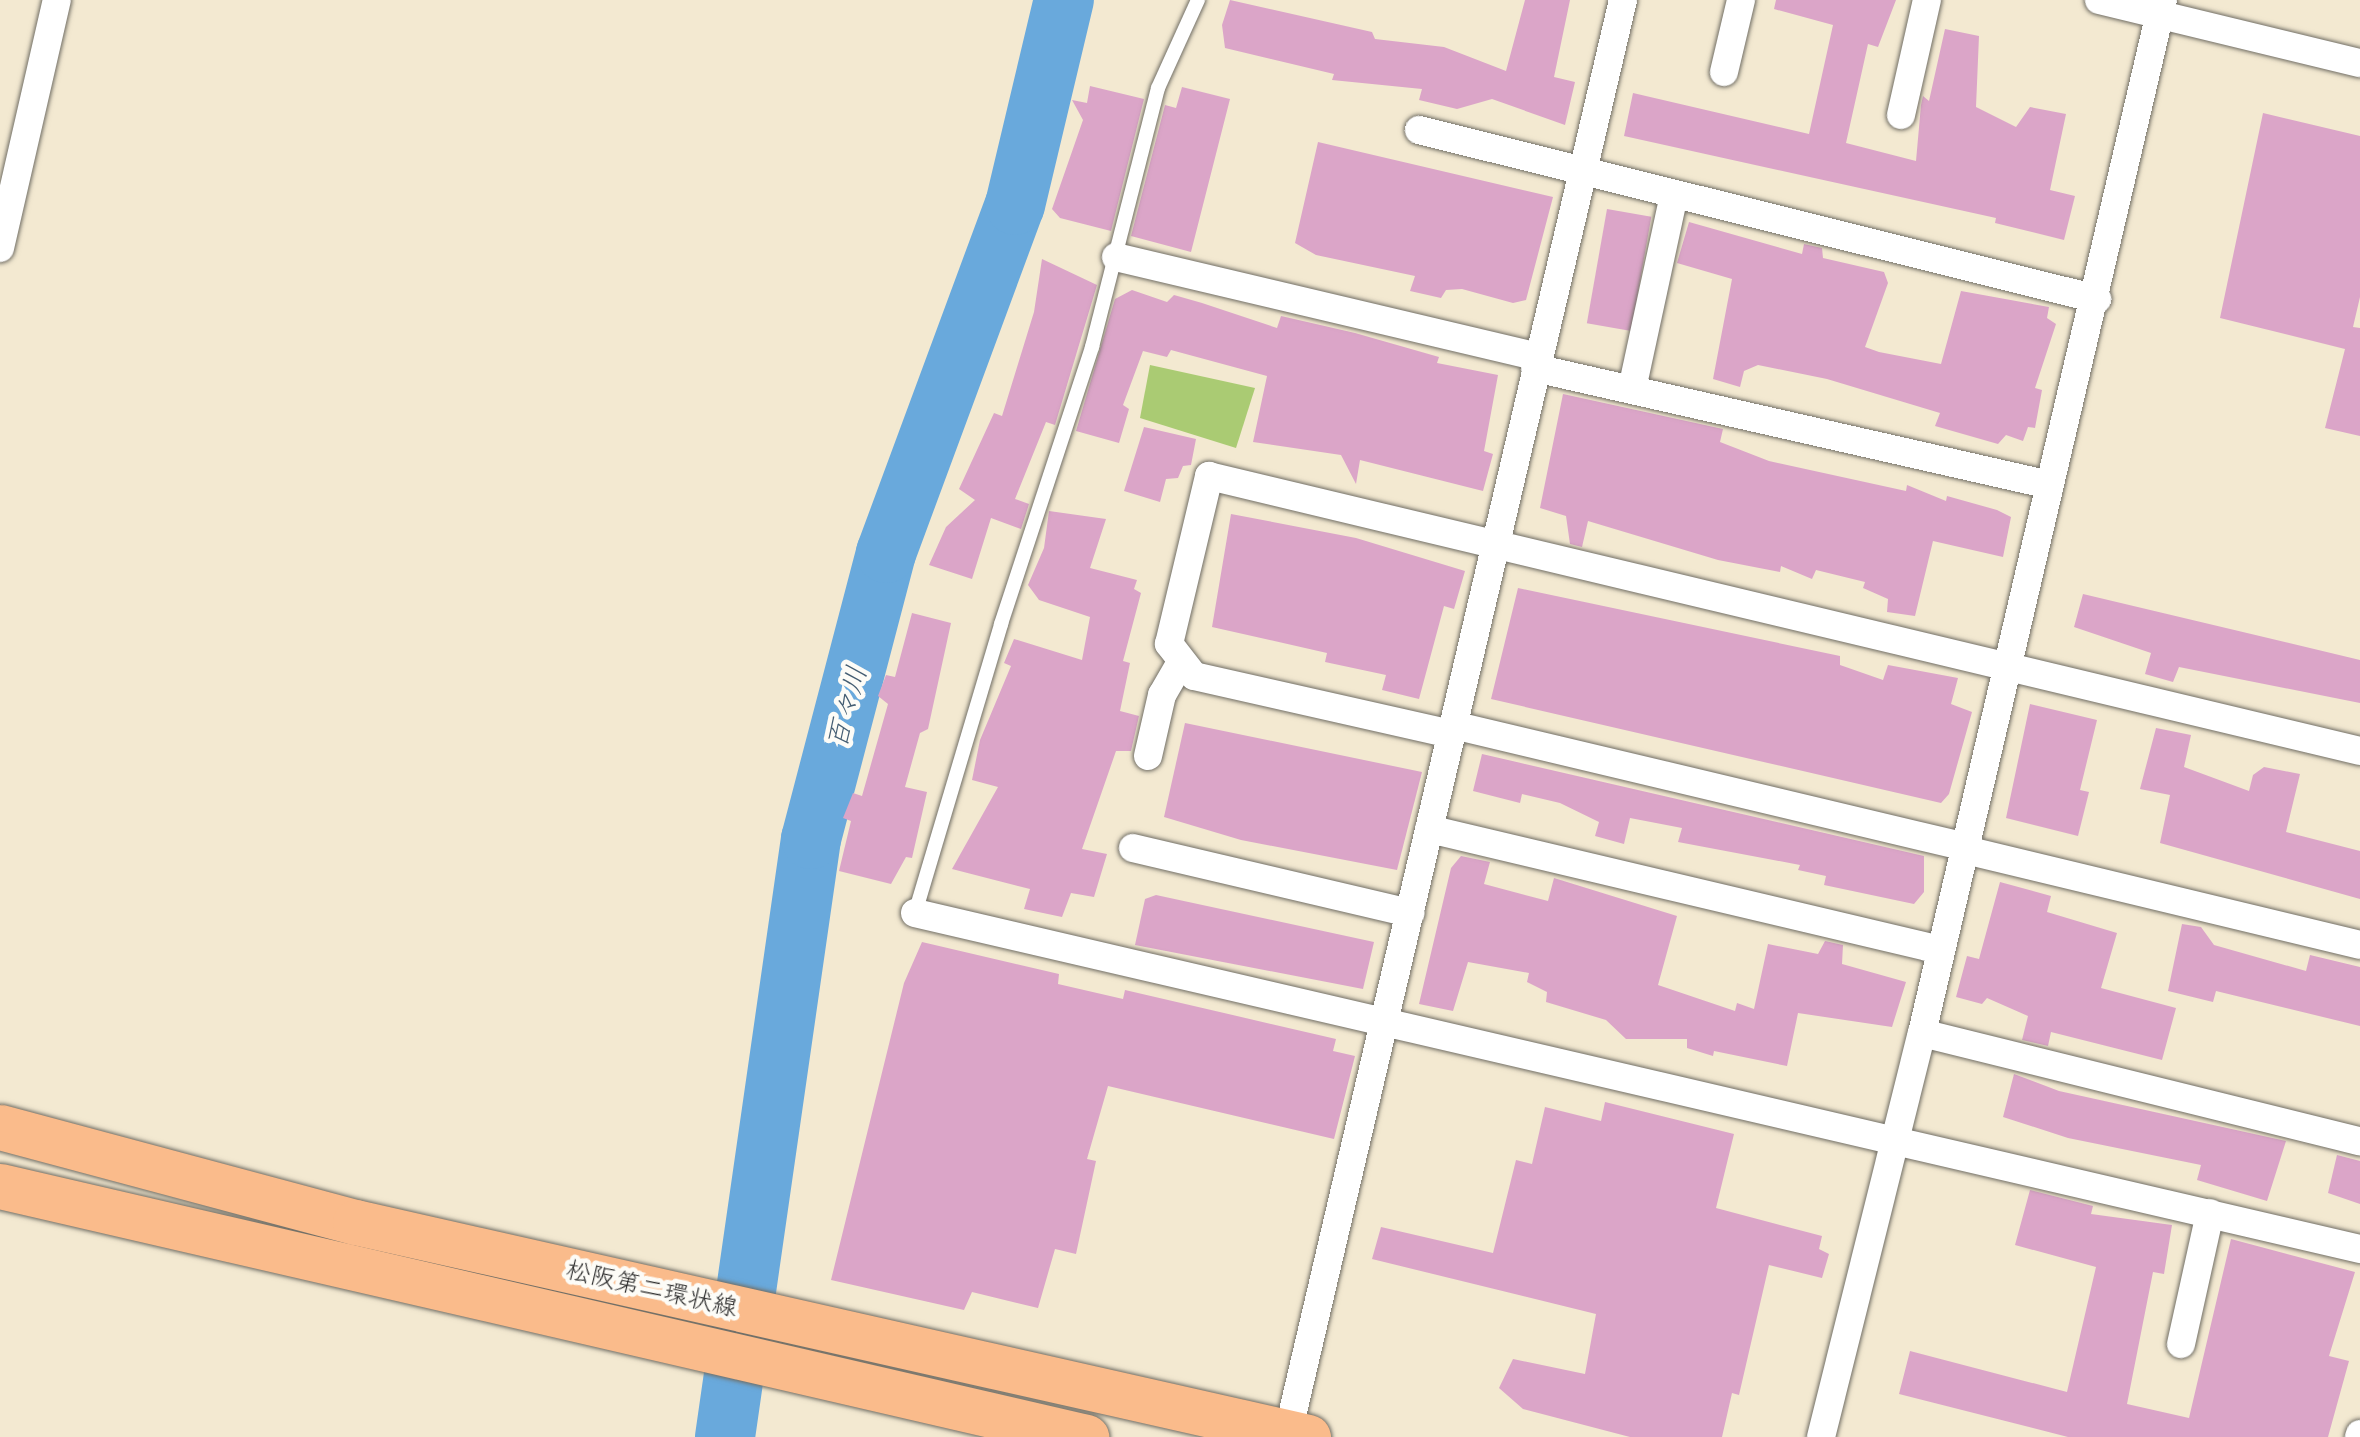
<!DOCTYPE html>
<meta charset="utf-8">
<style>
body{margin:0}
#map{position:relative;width:2360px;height:1437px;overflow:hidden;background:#f3e9d1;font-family:"Shantell Sans","Klee One",sans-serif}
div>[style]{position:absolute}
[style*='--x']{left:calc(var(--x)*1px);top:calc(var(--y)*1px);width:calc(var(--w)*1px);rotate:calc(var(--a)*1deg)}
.green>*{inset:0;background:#aacb73}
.river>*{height:60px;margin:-30px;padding:0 30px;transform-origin:30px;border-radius:30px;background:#69a9dc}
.building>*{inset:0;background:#dba5c8;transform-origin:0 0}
.roads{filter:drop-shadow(0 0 2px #716e65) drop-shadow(0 0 2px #716e65)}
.service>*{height:14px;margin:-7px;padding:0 7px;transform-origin:7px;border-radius:7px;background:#fff}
.minor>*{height:28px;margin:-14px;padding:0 14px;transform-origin:14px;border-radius:14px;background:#fff}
.primary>*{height:45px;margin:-22.5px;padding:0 22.5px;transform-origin:22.5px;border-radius:22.5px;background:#fabb8b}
span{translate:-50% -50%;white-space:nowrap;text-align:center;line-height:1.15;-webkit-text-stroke:9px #fdfcf7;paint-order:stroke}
.street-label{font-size:25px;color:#2b2b2b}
.water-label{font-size:28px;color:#445d72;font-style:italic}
</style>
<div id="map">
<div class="green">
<i style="clip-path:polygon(1150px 365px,1255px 388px,1236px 448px,1140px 418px)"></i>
</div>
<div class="river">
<i style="--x:725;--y:1437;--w:604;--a:-81.82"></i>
<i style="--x:811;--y:839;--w:296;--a:-75.3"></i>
<i style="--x:886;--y:553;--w:371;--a:-69.7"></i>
<i style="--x:1015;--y:205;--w:211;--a:-76.6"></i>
</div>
<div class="building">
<i style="clip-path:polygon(1230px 0,1372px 32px,1375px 39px,1444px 47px,1506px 71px,1525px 0,1570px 0,1554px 77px,1575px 82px,1565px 125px,1492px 99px,1457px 109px,1419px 100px,1422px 89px,1332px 80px,1334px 74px,1225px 48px,1222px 25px)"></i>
<i style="clip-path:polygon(1776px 0,1896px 0,1878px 47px,1868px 44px,1846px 143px,1916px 161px,1921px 105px,1923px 96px,1929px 101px,1945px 29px,1979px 36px,1976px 107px,2016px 127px,2030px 107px,2066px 114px,2050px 190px,2075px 196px,2064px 240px,1995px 223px,1996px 218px,1624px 136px,1633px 93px,1809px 134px,1833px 25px,1774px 9px)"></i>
<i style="clip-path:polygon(1090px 86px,1144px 99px,1111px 231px,1060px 218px,1052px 209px,1083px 120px,1072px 100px,1087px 103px)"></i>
<i style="clip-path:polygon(1182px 87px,1230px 99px,1191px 252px,1131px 236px,1165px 105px,1176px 108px)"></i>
<i style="clip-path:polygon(2263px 113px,2360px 136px,2360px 297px,2353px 327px,2360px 328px,2360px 436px,2325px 428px,2345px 349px,2220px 318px)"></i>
<i style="clip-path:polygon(1318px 142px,1553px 197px,1526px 300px,1513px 303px,1462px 289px,1446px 290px,1441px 298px,1410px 291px,1415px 276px,1316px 255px,1295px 243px)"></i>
<i style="left:1607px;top:209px;width:45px;height:116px;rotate:10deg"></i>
<i style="clip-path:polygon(1689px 222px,1802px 254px,1804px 244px,1822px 248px,1823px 258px,1884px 272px,1888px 283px,1865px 347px,1879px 352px,1941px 364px,1961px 291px,2049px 307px,2047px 318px,2056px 324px,2035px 388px,2042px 390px,2035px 428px,2028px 427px,2023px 441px,2006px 435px,1998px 444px,1935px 426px,1940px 413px,1827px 379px,1758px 365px,1744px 371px,1740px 387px,1713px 379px,1732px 279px,1677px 263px)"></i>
<i style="clip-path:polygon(1042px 259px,1097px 285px,1055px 425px,1046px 422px,1015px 499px,1029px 504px,1021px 529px,991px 518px,972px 579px,929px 565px,946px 527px,975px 500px,959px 489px,994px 413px,1002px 416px,1034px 312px)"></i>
<i style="clip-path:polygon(1132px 290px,1167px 302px,1174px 295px,1202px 303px,1277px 328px,1281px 316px,1355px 333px,1439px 357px,1437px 363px,1498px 375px,1484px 451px,1493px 454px,1483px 491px,1360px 460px,1356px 484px,1341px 455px,1253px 442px,1267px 376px,1171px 350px,1167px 357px,1143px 351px,1123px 405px,1129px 409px,1119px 443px,1076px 431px,1115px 299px)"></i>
<i style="clip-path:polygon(1563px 394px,1723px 429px,1720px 442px,1769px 461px,1906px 491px,1907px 485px,1946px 501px,1947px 496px,1997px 510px,2011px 517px,2003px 557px,1933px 541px,1915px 616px,1887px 612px,1888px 599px,1863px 588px,1865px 582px,1816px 570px,1812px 579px,1781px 566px,1780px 572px,1718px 560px,1588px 521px,1582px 547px,1570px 544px,1566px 516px,1540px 508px)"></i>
<i style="clip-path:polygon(1144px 427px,1196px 439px,1191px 465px,1183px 466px,1178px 478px,1166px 479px,1160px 502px,1124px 491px)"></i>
<i style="clip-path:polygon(1049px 511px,1106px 519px,1090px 568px,1137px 580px,1134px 589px,1141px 593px,1123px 661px,1130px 663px,1120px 711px,1139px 716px,1131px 751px,1116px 751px,1082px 849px,1107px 854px,1094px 897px,1071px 893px,1062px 917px,1024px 909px,1030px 889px,952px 869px,998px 787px,972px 780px,980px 740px,1011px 666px,1004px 663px,1014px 639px,1082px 660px,1090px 617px,1039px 600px,1028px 585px,1044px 548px)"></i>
<i style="clip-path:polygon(1231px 514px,1356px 538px,1465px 571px,1454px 609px,1444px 606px,1419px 699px,1382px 690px,1386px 675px,1325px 662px,1327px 653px,1212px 627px)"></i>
<i style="clip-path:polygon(1518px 588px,1840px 656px,1840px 665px,1883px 680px,1888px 665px,1958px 678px,1951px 704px,1972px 712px,1949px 794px,1941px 803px,1491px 699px)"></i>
<i style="clip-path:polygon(2083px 594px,2360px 660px,2360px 703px,2179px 667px,2173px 682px,2145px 674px,2151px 653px,2074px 627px)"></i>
<i style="clip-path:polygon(912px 613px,951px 623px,928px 729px,920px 733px,905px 787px,927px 792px,912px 858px,906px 857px,891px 884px,839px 871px,851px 821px,843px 818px,853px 793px,862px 796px,888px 704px,878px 696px,886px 675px,895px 677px)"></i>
<i style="clip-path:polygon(2030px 704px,2097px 720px,2080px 790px,2089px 792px,2078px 836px,2006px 818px)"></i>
<i style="clip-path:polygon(1185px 723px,1422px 772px,1397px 870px,1241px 840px,1164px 817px)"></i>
<i style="clip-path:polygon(2156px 728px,2191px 735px,2184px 767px,2249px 791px,2253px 775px,2264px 767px,2300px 774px,2286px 832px,2360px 851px,2360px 899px,2160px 843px,2170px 795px,2140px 789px)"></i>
<i style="clip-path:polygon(1482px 754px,1924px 856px,1924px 892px,1914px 904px,1824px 885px,1826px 876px,1798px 870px,1800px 865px,1678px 842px,1682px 828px,1630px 818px,1624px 844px,1595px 836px,1599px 822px,1560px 803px,1522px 794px,1520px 803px,1473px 791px)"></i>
<i style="clip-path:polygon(1461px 856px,1490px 862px,1484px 884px,1548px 901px,1554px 878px,1677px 916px,1658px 985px,1735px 1011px,1737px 1003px,1754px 1009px,1768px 944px,1818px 954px,1825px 941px,1843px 945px,1842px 964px,1906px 982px,1892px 1027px,1798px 1013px,1787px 1066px,1714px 1051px,1713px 1056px,1687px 1048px,1687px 1039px,1626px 1039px,1606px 1020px,1546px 1002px,1547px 992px,1527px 982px,1529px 973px,1468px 962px,1453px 1011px,1419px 1004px,1451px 868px)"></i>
<i style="clip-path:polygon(2000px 882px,2051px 896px,2047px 912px,2117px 933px,2101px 988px,2176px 1008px,2162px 1060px,2051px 1032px,2048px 1046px,2022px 1040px,2028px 1016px,1987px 998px,1982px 1004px,1956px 997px,1967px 956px,1979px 959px)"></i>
<i style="clip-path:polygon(1156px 895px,1374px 942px,1363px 989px,1135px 945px,1145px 899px)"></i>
<i style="clip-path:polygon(2182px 924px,2201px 927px,2214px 945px,2306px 971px,2310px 955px,2360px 967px,2360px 1026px,2216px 991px,2213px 1002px,2168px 991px)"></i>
<i style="clip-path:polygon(922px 942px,1059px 974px,1058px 984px,1123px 999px,1125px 990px,1336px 1039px,1333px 1051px,1355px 1056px,1334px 1139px,1108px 1086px,1087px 1159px,1096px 1161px,1076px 1254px,1055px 1249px,1038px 1308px,972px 1292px,964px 1310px,831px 1280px,904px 983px)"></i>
<i style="clip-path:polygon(2014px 1074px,2059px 1091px,2286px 1141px,2267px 1201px,2197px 1180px,2201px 1165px,2068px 1138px,2003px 1117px)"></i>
<i style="clip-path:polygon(1605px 1102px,1734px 1134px,1716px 1208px,1822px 1236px,1819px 1249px,1829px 1254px,1822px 1278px,1769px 1265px,1739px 1395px,1732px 1393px,1722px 1437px,1630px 1437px,1523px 1409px,1499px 1388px,1513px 1359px,1585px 1374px,1596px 1314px,1372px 1259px,1381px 1227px,1493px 1253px,1516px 1160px,1532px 1164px,1545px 1107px,1601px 1121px)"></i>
<i style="clip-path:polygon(2337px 1155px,2360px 1161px,2360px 1204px,2328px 1193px)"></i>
<i style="clip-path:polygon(2030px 1190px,2093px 1206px,2091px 1214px,2172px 1225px,2164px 1274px,2153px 1272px,2127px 1404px,2189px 1418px,2231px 1239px,2355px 1272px,2329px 1356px,2349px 1361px,2328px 1437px,2068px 1437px,1899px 1394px,1910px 1351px,2067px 1392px,2096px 1267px,2015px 1245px)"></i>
</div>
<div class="roads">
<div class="service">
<i style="--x:915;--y:913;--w:302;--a:-73.4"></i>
<i style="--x:1001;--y:624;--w:292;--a:-71.8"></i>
<i style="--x:1092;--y:347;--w:267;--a:-75.7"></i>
<i style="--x:1158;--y:88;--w:97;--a:-65.6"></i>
</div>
<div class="minor">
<i style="--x:2099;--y:0;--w:268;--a:13.6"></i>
<i style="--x:1724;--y:72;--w:74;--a:-76.7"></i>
<i style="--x:1901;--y:115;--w:118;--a:-77.3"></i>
<i style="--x:1419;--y:130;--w:699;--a:14"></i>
<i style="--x:0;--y:248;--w:254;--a:-77.1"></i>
<i style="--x:1116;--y:257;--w:434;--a:13.3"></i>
<i style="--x:1535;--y:368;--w:528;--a:12.8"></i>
<i style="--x:1632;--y:389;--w:198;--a:-77.8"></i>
<i style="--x:1453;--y:725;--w:527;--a:13.38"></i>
<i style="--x:1451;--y:734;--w:263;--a:-167.3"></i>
<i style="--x:1194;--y:676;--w:41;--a:-128"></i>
<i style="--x:1169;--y:644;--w:173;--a:-76.6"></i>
<i style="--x:1209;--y:476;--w:1183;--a:13.44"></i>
<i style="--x:1148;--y:756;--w:63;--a:-77.1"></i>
<i style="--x:1162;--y:695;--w:39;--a:-60"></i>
<i style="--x:1429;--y:829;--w:525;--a:13.32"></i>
<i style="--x:1133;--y:848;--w:285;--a:13.2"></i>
<i style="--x:1965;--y:850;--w:406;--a:13.5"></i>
<i style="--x:915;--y:913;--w:1484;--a:13.09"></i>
<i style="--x:1922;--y:1033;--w:451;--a:13.9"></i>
<i style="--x:2181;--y:1344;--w:134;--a:-77.5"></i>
<i style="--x:1287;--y:1437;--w:1476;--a:-76.84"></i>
<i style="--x:1821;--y:1437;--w:416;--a:-76"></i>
<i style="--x:1922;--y:1033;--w:1061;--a:-76.87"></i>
<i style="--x:2359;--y:1437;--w:3;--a:-72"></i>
</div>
<div class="primary">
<i style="--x:0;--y:1127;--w:367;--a:15"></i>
<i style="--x:355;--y:1222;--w:977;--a:12.71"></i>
<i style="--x:0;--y:1186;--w:1115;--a:13.01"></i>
</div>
</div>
<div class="street-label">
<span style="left:652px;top:1288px;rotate:13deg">松阪第二環状線</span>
</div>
<div class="water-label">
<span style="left:846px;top:707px;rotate:-75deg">百々川</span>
</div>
</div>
